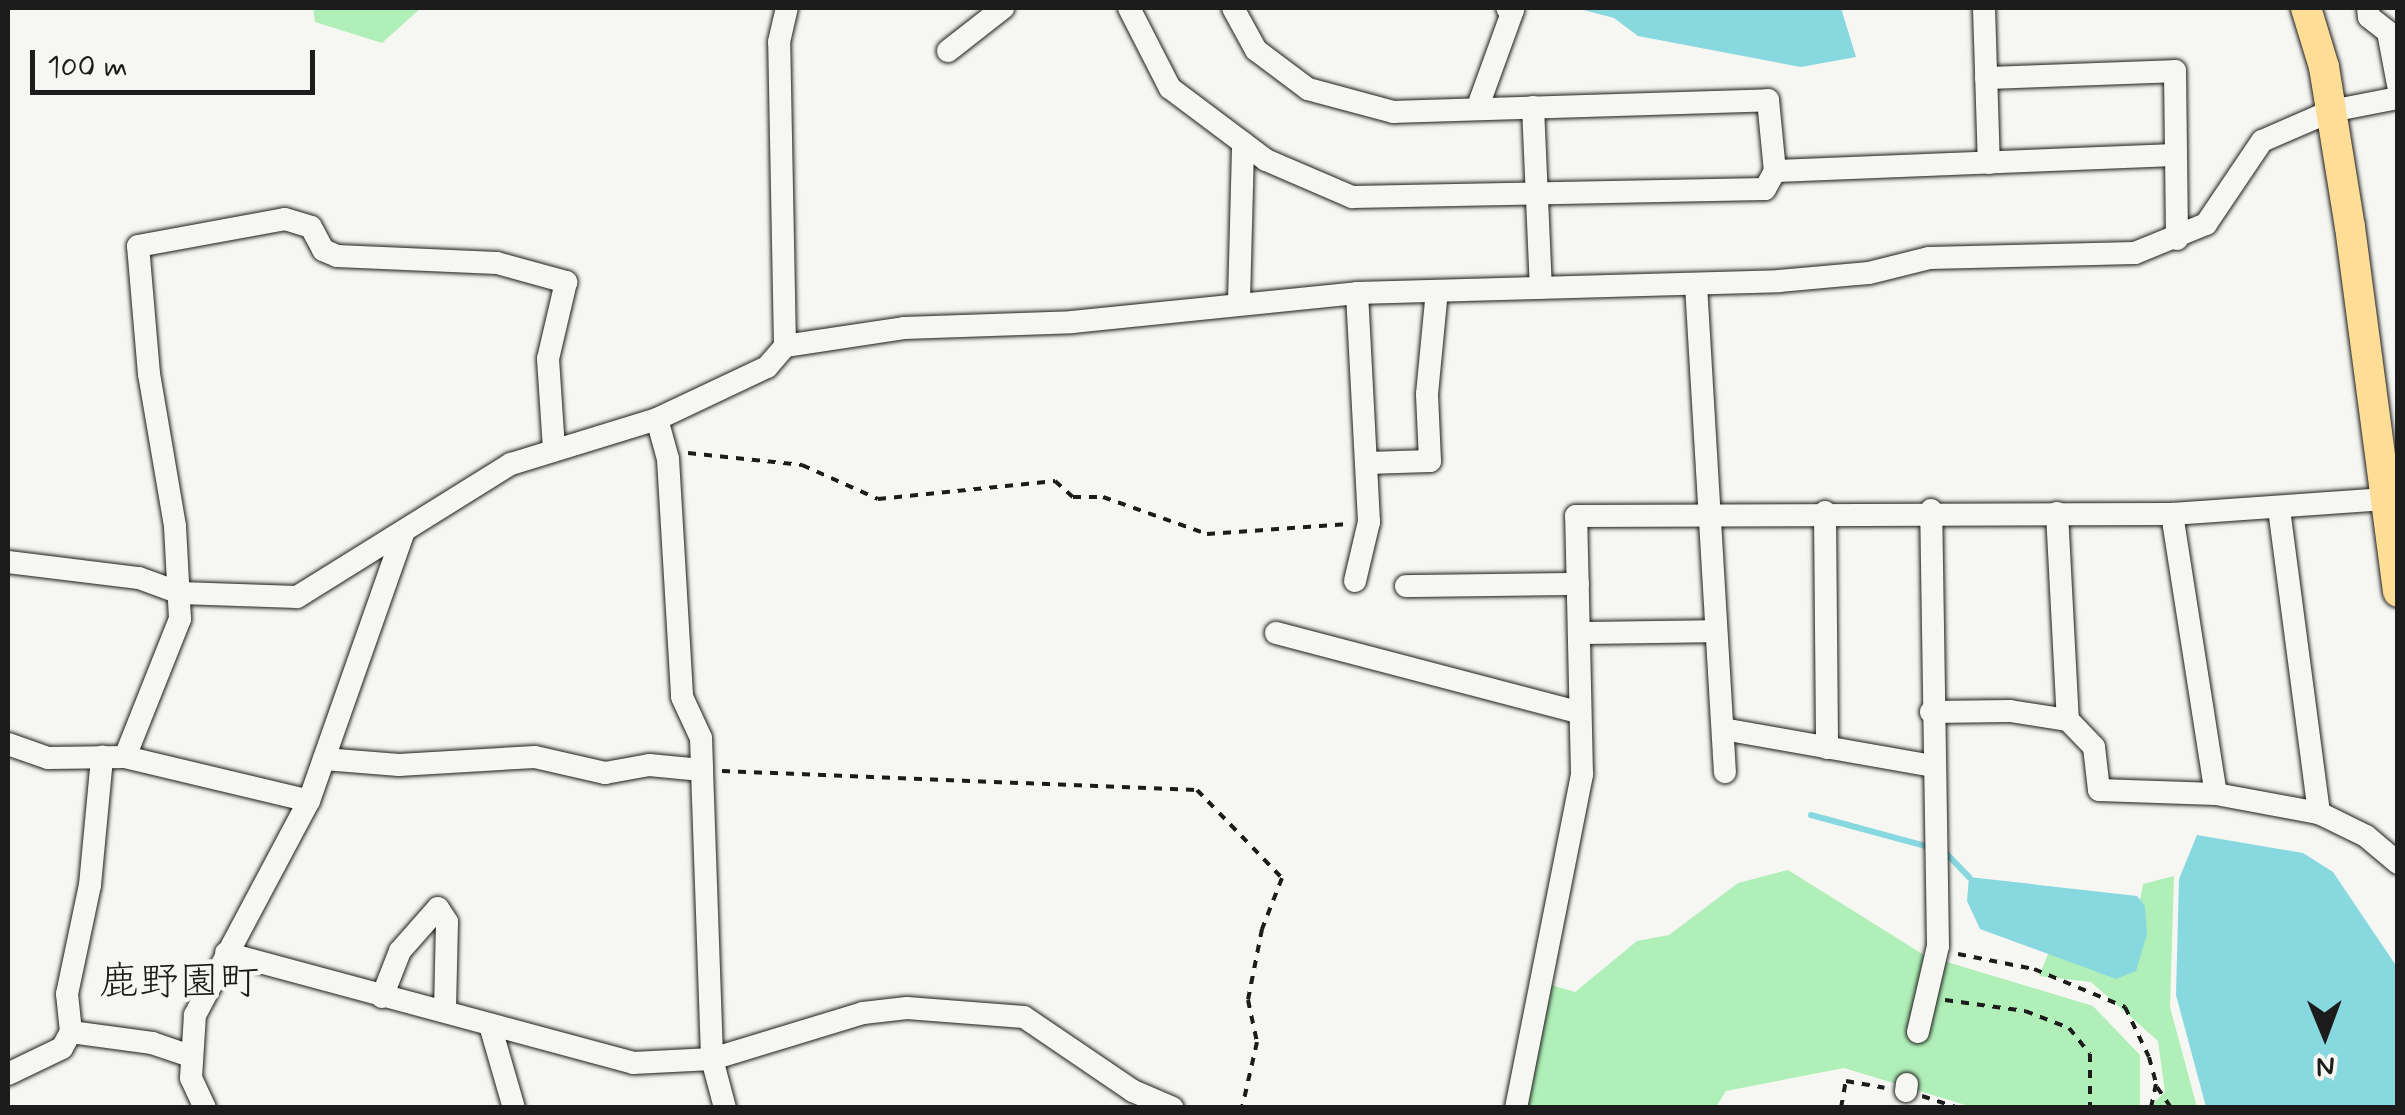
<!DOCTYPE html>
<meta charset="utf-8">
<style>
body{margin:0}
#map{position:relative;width:2405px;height:1115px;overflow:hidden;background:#f6f6f2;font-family:Mynerve,"Klee One",sans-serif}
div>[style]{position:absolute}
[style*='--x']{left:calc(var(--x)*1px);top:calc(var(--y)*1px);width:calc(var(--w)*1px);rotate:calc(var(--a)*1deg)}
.green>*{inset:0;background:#b0f0b8}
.water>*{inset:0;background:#87d8df}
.stream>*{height:6px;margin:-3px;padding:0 3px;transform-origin:3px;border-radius:3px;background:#87d8df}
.path>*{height:4px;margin-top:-2px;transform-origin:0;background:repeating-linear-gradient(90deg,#1c1c1c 0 8px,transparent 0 16px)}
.roads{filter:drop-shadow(0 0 2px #1c1c1c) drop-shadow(0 0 2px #1c1c1c)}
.minor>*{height:22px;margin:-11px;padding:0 11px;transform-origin:11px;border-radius:11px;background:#f6f6f2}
.major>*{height:30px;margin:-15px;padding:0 15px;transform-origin:15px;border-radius:15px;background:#fedd96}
span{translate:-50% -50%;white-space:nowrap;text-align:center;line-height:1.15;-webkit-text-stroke:9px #f6f6f2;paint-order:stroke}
.quarter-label{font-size:40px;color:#1c1c1c}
.frame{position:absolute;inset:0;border:10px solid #1c1c1c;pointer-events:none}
.north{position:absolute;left:2275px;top:985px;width:100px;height:100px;-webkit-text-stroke:8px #f6f6f2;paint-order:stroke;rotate:179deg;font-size:28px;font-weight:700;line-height:40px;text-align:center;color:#1c1c1c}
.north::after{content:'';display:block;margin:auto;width:35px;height:45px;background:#1c1c1c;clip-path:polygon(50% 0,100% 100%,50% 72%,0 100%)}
.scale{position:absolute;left:30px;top:50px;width:285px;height:45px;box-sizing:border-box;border:5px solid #1c1c1c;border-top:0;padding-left:12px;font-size:30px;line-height:35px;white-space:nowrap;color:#1c1c1c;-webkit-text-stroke:8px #f6f6f2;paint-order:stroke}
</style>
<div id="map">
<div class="green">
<i style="clip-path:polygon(313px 8px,421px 8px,382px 43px,315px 22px)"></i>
<i style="clip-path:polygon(1788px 870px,1924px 955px,2093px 1006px,2140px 1055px,2140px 1107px,1972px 1107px,1844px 1068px,1726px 1091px,1716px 1107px,1522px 1108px,1548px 984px,1575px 992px,1637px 941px,1669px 935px,1738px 883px)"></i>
<i style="clip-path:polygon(2174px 876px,2170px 1007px,2197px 1107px,2149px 1107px,2165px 1092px,2158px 1041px,2091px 982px,2039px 976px,2053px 942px,2126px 975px,2143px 884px)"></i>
</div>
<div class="water">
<i style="clip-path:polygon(1841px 8px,1856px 57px,1801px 67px,1638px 36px,1614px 18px,1580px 9px)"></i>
<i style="clip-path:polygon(2197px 835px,2303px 853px,2333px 872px,2397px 967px,2397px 1107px,2206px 1107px,2176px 995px,2179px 879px)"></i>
<i style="clip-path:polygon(1969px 877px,2137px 896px,2145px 906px,2147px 934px,2136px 971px,2116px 979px,1980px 929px,1967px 901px)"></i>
</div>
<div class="stream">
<i style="--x:1811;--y:815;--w:123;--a:15.1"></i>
<i style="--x:1942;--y:849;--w:39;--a:46"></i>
</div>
<div class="path">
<i style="--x:688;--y:453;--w:115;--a:6"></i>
<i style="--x:802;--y:465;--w:83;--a:24.1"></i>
<i style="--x:878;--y:499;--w:178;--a:-5.8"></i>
<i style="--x:1055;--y:481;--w:24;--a:42"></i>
<i style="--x:1073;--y:497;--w:30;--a:0"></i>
<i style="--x:1103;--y:497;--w:110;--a:19.6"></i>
<i style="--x:1207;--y:534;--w:142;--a:-4"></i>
<i style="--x:722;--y:771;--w:475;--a:2.3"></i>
<i style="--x:1197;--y:790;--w:122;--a:46"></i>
<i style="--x:1282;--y:878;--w:55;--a:111.4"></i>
<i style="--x:1262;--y:929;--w:72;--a:101.2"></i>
<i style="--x:1248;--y:1000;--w:43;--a:77.9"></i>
<i style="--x:1257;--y:1042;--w:68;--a:102.8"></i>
<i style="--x:1958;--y:954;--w:77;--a:11.2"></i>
<i style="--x:2034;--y:969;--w:99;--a:22.7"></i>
<i style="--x:2125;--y:1007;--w:55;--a:64.4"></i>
<i style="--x:2149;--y:1057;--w:28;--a:75"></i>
<i style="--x:2156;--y:1084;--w:25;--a:102"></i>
<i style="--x:1945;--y:1000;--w:81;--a:7.8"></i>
<i style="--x:2025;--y:1011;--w:47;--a:21.1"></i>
<i style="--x:2069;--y:1028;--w:33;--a:51"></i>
<i style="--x:2090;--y:1054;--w:54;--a:90"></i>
<i style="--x:2157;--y:1087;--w:25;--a:56"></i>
<i style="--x:1922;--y:1096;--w:39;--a:18"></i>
<i style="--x:1841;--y:1108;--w:27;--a:-80"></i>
<i style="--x:1846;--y:1081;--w:39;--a:10"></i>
</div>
<div class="roads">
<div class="minor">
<i style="--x:1129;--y:8;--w:90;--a:62.9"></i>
<i style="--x:1170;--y:88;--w:120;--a:36.9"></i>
<i style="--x:1266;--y:160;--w:94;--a:23.3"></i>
<i style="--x:1352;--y:197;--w:413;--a:-1.1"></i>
<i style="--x:1765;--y:189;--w:21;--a:-61"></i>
<i style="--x:1233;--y:8;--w:48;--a:61.3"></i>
<i style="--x:1256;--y:50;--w:65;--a:36.9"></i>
<i style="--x:1308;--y:89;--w:89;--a:15"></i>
<i style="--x:1394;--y:112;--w:374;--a:-1.8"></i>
<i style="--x:1768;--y:100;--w:71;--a:84.4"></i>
<i style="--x:1775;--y:171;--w:401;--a:-2.3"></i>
<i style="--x:1984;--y:8;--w:155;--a:88.2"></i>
<i style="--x:2368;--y:8;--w:9;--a:84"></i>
<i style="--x:2369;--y:17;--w:24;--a:38"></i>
<i style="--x:2388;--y:32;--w:54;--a:79.3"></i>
<i style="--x:948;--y:51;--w:70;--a:-38"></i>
<i style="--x:1986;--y:78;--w:189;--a:-2.1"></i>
<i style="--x:2175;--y:71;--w:168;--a:89.3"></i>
<i style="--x:1533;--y:107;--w:181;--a:87.5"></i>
<i style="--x:1477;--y:109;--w:105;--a:-70"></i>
<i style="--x:1513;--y:10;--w:6;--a:-162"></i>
<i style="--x:1696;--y:285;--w:488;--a:86.6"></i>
<i style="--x:1239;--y:301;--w:158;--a:-88.5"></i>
<i style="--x:785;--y:346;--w:304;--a:-91.1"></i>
<i style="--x:779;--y:42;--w:35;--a:-77"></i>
<i style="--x:657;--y:419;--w:41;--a:74.6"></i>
<i style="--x:668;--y:459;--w:238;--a:86.6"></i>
<i style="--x:682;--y:697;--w:45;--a:65.1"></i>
<i style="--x:701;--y:738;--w:32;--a:88"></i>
<i style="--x:1367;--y:463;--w:63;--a:-1.8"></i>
<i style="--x:1430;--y:461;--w:67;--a:-92.6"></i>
<i style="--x:1427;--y:394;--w:103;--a:-84.5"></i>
<i style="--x:2279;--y:509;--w:307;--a:82.5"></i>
<i style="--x:1825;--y:512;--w:236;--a:89.5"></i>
<i style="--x:2057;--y:513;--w:207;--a:87"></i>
<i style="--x:2172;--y:514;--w:283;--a:81.1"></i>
<i style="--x:8;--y:562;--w:132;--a:7"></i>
<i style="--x:139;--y:578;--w:44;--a:20.1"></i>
<i style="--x:180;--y:593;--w:117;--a:2"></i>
<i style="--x:297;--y:597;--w:252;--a:-31.9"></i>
<i style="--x:511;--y:464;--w:153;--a:-17.1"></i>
<i style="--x:657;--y:419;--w:122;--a:-25.3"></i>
<i style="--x:767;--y:367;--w:28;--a:-49"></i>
<i style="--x:785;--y:346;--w:120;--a:-8.6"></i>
<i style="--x:904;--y:328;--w:168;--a:-2"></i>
<i style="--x:1072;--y:322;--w:286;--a:-5.8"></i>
<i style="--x:1357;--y:293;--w:422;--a:-1.6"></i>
<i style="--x:1779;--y:281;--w:90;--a:-5.1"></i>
<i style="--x:1869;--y:273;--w:62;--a:-14"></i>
<i style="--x:1929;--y:258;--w:206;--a:-1.4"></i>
<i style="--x:2135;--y:253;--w:77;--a:-22.2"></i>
<i style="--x:2206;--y:224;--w:100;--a:-56"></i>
<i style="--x:2262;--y:141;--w:75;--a:-23.5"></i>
<i style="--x:2331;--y:111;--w:68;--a:-11"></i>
<i style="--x:1355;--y:581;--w:61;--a:-76.7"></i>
<i style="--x:1369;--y:522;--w:229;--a:-93"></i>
<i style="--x:1406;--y:586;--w:172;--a:-0.7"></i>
<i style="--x:1276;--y:633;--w:314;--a:14.7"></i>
<i style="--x:1579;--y:633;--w:137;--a:-0.8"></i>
<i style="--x:1931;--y:712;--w:79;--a:-0.7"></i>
<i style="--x:2010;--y:711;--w:59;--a:8.8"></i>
<i style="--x:2068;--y:720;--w:37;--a:46"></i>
<i style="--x:2094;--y:747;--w:43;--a:83.4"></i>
<i style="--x:2099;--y:790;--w:117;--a:2"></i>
<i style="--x:2216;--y:794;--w:105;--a:10.5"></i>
<i style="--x:2319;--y:813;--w:52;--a:26.1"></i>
<i style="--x:2366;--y:836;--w:42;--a:40.2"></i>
<i style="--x:1723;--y:729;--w:213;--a:10"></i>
<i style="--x:8;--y:744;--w:42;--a:19.3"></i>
<i style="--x:48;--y:758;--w:77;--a:-0.7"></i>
<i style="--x:125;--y:757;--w:189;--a:13.4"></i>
<i style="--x:125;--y:757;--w:149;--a:-68.3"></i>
<i style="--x:180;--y:619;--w:93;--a:-93.1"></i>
<i style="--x:175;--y:526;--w:154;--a:-99.7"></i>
<i style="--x:149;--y:374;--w:128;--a:-94.9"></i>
<i style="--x:138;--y:246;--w:149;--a:-10.4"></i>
<i style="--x:285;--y:219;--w:27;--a:17"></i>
<i style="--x:311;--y:227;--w:26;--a:62"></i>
<i style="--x:323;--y:250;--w:15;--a:23"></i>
<i style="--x:337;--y:256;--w:160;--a:2.5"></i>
<i style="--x:497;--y:263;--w:72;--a:15.4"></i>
<i style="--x:566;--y:282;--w:79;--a:103.2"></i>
<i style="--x:548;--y:359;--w:91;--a:86.2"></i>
<i style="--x:324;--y:759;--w:75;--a:4.6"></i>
<i style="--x:399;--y:765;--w:136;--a:-3.4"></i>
<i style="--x:535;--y:757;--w:72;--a:12.9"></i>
<i style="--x:605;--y:773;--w:45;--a:-10.3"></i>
<i style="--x:649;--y:765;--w:53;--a:5.4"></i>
<i style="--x:702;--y:770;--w:289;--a:88"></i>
<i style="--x:712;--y:1059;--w:51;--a:75.1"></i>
<i style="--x:226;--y:953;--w:422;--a:15.1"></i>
<i style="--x:633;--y:1063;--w:79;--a:-2.9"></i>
<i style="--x:712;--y:1059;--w:158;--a:-16.9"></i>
<i style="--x:863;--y:1013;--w:44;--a:-6.5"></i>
<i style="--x:907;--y:1008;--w:117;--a:4.4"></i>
<i style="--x:1024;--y:1017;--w:132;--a:34.2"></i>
<i style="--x:1133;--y:1091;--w:43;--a:23"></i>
<i style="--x:382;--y:997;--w:49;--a:-68.6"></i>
<i style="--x:400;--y:951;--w:57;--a:-48.5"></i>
<i style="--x:438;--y:908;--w:17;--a:57"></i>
<i style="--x:447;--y:922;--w:89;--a:91.3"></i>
<i style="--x:490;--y:1025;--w:86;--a:73.9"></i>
<i style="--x:71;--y:1032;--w:82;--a:7.7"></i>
<i style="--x:152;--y:1043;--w:40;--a:18.9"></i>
<i style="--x:1918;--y:1032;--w:88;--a:-76.9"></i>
<i style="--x:1938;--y:946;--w:436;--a:-90.9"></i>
<i style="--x:8;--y:1074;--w:60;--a:-25.7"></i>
<i style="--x:62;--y:1048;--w:18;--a:-61"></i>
<i style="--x:71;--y:1032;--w:38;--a:-96"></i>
<i style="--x:67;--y:994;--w:111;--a:-78.1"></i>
<i style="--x:90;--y:885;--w:129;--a:-84.6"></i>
<i style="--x:1906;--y:1091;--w:7;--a:-82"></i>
<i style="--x:205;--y:1108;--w:33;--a:-115"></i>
<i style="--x:191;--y:1078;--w:63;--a:-86.4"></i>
<i style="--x:195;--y:1015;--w:242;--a:-62"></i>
<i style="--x:309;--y:801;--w:283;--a:-70.6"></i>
<i style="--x:1516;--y:1108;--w:340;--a:-78.8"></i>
<i style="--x:1582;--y:774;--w:258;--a:-91.3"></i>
<i style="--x:1576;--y:516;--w:596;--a:-0.19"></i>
<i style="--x:2172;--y:514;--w:214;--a:-4"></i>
</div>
<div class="major">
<i style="--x:2306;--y:8;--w:62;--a:73"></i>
<i style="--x:2324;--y:67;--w:162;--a:80.8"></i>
<i style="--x:2350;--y:227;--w:368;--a:82.5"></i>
</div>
</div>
<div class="quarter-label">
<span style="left:179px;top:983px">鹿野園町</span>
</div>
<div class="frame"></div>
<div class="north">N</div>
<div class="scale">100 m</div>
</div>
